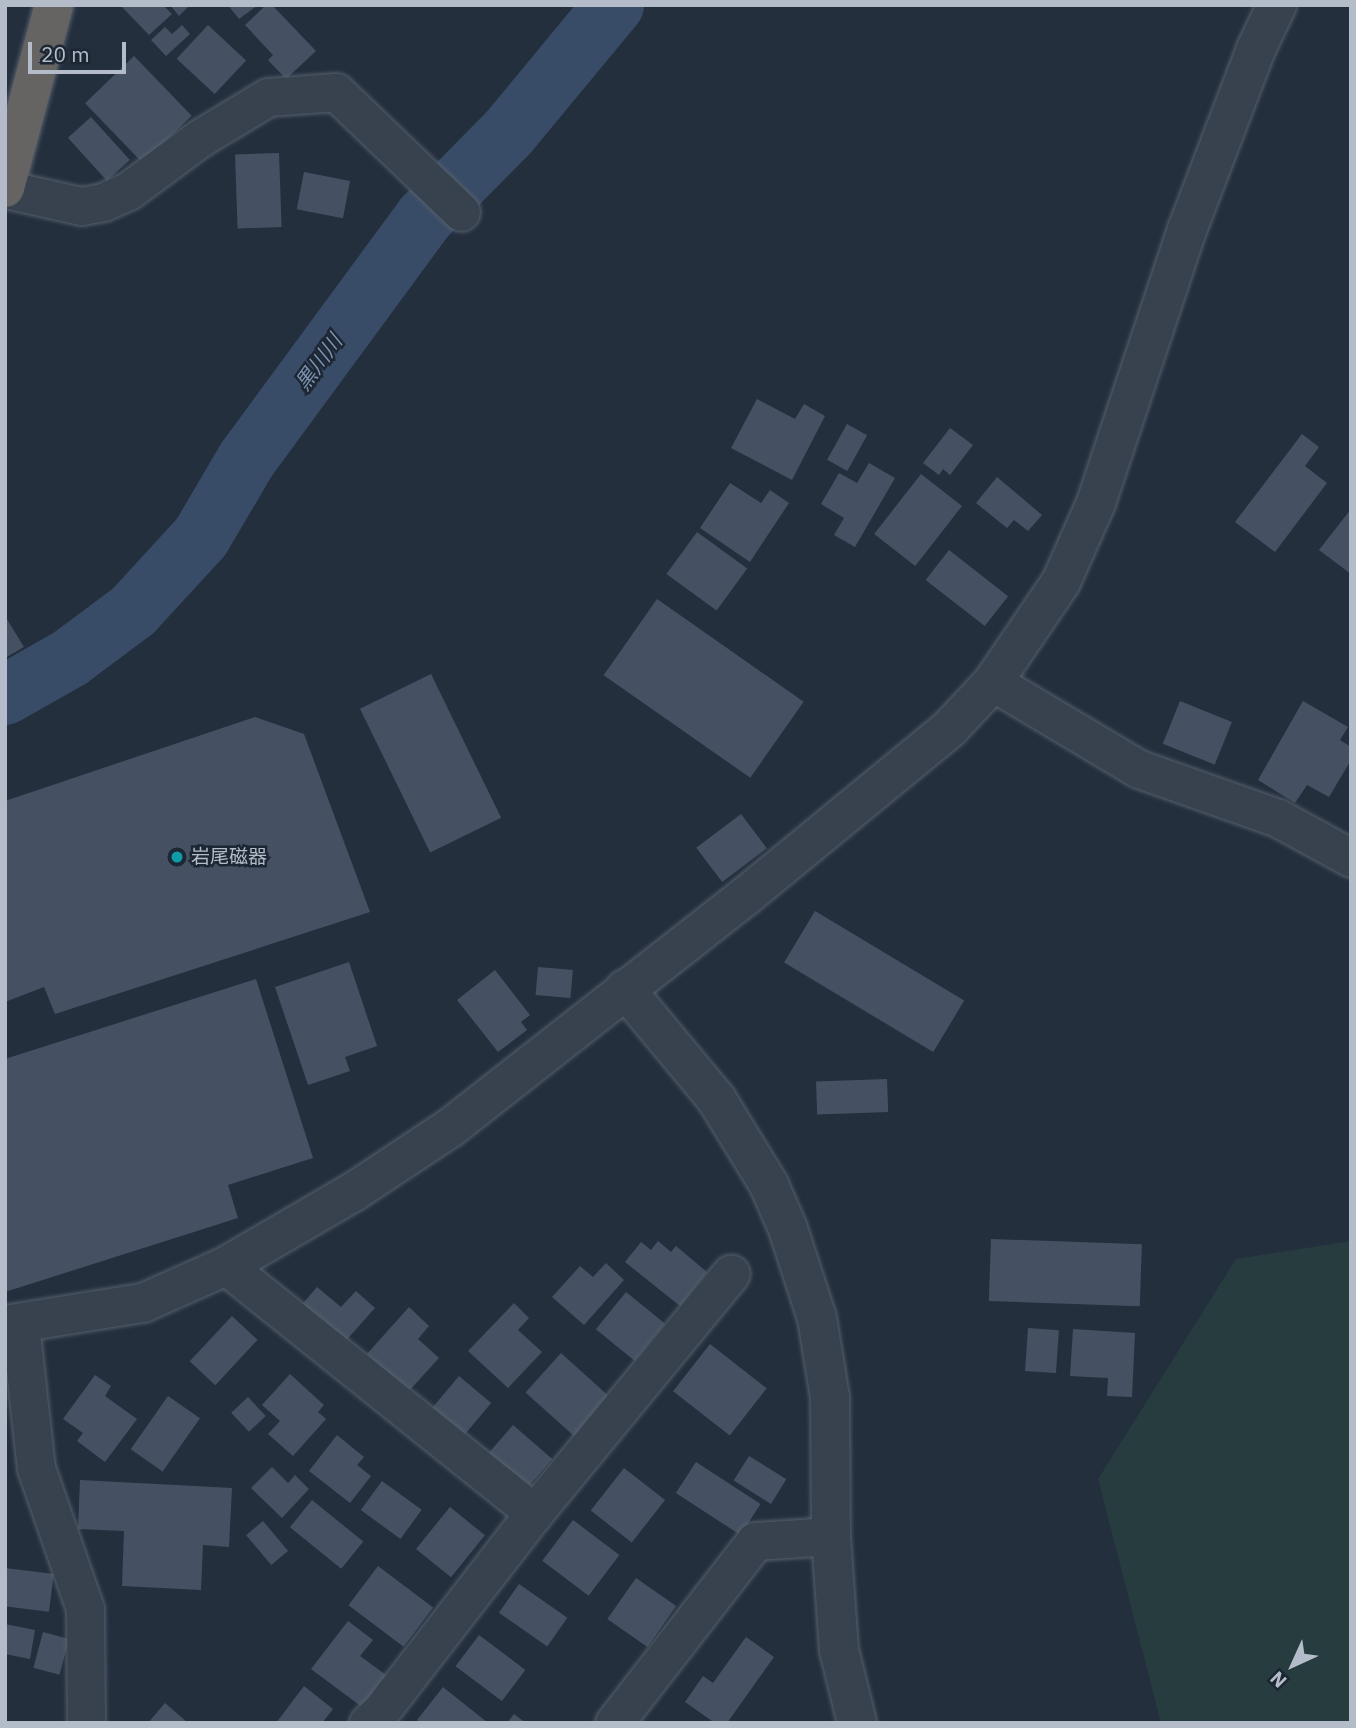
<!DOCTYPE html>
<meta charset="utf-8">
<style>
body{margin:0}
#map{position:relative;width:1356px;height:1728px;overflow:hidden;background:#242f3e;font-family:"IBM Plex Sans","Noto Sans JP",sans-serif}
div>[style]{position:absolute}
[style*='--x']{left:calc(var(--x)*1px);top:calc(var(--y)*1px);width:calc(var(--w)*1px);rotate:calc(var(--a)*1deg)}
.green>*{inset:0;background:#263c3f}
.river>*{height:60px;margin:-30px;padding:0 30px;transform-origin:30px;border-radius:30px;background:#394c67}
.building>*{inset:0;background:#455162;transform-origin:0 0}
.roads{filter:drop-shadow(0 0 2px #565f6c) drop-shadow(0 0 2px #565f6c)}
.minor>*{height:37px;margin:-18.5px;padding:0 18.5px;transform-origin:18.5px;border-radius:18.5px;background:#38414e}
.tertiary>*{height:38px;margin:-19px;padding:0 19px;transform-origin:19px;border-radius:19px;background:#38414e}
.trunk>*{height:38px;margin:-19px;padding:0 19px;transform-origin:19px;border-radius:19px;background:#656462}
.dots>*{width:19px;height:19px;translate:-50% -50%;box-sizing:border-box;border:4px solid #1d2633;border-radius:50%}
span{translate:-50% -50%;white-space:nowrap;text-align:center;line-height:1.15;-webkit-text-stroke:5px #1d2633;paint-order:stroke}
.poi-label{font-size:19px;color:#b4bcc9}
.left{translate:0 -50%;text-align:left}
.water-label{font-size:21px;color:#7c92b1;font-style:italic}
.frame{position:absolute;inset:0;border:7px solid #b4bcc9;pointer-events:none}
.north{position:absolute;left:1258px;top:1630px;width:70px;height:70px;-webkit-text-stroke:5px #1d2633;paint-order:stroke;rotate:225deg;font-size:19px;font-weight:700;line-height:28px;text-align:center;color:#b4bcc9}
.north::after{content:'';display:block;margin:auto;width:24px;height:32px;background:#b4bcc9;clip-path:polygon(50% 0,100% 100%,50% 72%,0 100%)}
.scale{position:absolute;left:28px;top:42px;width:98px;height:32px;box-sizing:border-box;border:4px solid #b4bcc9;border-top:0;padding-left:9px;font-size:21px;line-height:24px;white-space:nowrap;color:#b4bcc9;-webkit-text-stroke:5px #1d2633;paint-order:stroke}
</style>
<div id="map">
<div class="green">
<i style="clip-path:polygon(1351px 1241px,1351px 1723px,1161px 1723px,1098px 1479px,1236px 1259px)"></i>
</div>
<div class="river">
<i style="--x:5;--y:695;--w:75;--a:-29.6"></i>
<i style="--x:70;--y:658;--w:79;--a:-36.7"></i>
<i style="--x:133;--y:611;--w:100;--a:-47.4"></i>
<i style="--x:201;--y:537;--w:91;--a:-59.5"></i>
<i style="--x:247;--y:459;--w:300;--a:-53.7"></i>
<i style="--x:425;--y:217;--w:120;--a:-45.3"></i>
<i style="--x:509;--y:132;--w:165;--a:-50.4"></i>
</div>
<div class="building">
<i style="clip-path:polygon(124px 5px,163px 5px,172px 14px,149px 35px,122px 7px)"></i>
<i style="clip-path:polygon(170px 5px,190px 5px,179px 16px)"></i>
<i style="clip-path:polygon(228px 5px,258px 5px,239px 19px)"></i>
<i style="clip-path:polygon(266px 5px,272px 5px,316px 51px,286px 79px,268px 60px,273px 55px,245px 25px)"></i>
<i style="clip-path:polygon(182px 25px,190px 34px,166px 56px,151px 40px,165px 27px,172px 34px)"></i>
<i style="left:208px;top:25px;width:52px;height:46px;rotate:43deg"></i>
<i style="left:134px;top:56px;width:83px;height:68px;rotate:46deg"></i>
<i style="left:91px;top:117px;width:58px;height:31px;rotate:48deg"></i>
<i style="left:279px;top:153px;width:74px;height:44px;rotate:88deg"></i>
<i style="left:304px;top:172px;width:47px;height:38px;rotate:11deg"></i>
<i style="clip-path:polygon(757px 399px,795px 419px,804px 404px,825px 416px,792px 480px,731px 448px)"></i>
<i style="left:847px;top:424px;width:23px;height:41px;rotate:29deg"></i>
<i style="clip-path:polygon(950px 428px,973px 445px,950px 475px,943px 469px,939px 475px,923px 463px)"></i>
<i style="clip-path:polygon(1302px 434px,1319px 447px,1305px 466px,1327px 483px,1275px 552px,1235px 522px)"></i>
<i style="clip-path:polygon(869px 463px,895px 478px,855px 547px,834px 535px,844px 518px,821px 504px,839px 473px,857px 483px)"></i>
<i style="left:921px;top:474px;width:52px;height:76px;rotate:38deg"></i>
<i style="clip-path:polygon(997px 477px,1042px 515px,1028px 531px,1014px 520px,1007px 528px,976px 503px)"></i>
<i style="clip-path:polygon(730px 483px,761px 503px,770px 490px,789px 503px,750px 562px,700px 528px)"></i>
<i style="clip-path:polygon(1351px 509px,1351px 574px,1319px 550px)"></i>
<i style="left:697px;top:532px;width:62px;height:52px;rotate:36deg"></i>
<i style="left:949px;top:550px;width:75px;height:38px;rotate:38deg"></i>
<i style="left:657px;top:599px;width:179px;height:93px;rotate:35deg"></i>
<i style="clip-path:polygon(5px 616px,24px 647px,5px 658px)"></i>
<i style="left:431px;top:674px;width:160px;height:79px;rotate:64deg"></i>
<i style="left:1180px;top:701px;width:56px;height:46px;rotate:22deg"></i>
<i style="clip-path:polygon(1303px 701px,1348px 727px,1340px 740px,1351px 747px,1351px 760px,1329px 797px,1307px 785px,1295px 803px,1258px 780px)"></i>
<i style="clip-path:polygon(255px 717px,304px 734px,370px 912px,55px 1014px,44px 987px,5px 1002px,5px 801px)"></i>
<i style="left:741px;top:814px;width:43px;height:56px;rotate:53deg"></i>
<i style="left:815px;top:911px;width:174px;height:60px;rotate:31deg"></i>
<i style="clip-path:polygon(349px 962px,377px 1046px,345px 1057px,350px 1071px,308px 1085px,275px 987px)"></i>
<i style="left:538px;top:967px;width:35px;height:28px;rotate:5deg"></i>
<i style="clip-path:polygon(495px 970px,530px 1015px,521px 1022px,527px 1030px,498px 1052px,457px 1000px)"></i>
<i style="clip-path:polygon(256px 979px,313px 1158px,228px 1185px,238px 1218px,5px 1292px,5px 1059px)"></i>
<i style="left:887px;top:1079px;width:33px;height:71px;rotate:88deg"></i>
<i style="left:991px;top:1239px;width:151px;height:62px;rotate:2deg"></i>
<i style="clip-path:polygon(658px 1241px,671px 1252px,676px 1246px,707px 1272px,680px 1306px,625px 1262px,641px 1242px,651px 1250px)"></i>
<i style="clip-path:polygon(606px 1263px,624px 1280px,584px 1325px,552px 1297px,580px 1266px,593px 1277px)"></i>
<i style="clip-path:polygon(317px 1287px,341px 1307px,356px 1291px,375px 1308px,342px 1345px,299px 1308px)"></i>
<i style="left:626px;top:1292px;width:50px;height:48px;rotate:39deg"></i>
<i style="clip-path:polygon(514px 1303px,529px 1318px,518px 1330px,542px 1352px,508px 1388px,468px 1351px)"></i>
<i style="clip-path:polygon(409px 1307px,429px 1326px,418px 1339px,439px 1358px,408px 1392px,367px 1354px)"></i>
<i style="left:232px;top:1316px;width:35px;height:62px;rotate:43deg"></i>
<i style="left:1028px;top:1328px;width:31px;height:43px;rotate:4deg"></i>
<i style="clip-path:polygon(1073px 1329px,1135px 1333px,1132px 1397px,1107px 1396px,1108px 1378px,1070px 1376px)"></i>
<i style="left:710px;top:1344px;width:72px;height:60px;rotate:38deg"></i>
<i style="left:561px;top:1353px;width:66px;height:53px;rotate:42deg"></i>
<i style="clip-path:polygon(290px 1374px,324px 1405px,318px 1412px,326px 1419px,293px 1456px,268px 1434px,280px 1421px,262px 1405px)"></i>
<i style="clip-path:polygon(95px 1375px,111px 1386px,105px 1396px,137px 1419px,105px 1462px,77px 1441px,83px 1433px,63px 1419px)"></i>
<i style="left:459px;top:1376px;width:42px;height:47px;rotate:40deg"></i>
<i style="left:168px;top:1396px;width:39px;height:65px;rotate:35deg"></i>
<i style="left:248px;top:1397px;width:26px;height:23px;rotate:47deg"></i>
<i style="left:513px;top:1425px;width:52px;height:40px;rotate:41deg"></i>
<i style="clip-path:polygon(337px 1435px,364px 1457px,357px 1465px,371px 1476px,350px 1503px,309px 1471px)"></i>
<i style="left:749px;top:1456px;width:44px;height:29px;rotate:32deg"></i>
<i style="left:696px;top:1462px;width:77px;height:37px;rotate:33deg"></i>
<i style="clip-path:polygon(272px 1467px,288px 1483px,295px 1475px,309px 1489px,282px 1518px,251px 1488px)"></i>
<i style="left:624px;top:1468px;width:52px;height:54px;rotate:38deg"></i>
<i style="clip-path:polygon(80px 1480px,232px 1488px,229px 1547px,203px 1545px,201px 1590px,122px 1586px,124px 1531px,78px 1529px)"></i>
<i style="left:382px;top:1481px;width:49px;height:36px;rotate:36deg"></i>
<i style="left:312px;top:1500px;width:66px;height:35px;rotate:39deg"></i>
<i style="left:450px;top:1507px;width:45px;height:54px;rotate:39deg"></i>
<i style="left:573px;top:1520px;width:58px;height:51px;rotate:37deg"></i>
<i style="left:263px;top:1521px;width:39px;height:22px;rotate:50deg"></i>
<i style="left:378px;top:1566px;width:69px;height:49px;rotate:37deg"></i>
<i style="left:5px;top:1568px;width:49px;height:38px;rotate:7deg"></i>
<i style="left:636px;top:1578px;width:49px;height:50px;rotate:35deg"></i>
<i style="left:519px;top:1584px;width:59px;height:35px;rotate:35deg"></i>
<i style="clip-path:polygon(348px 1621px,373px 1640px,360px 1656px,386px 1675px,362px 1707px,311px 1669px)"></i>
<i style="clip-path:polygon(5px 1624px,35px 1630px,30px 1659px,5px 1654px)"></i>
<i style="left:43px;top:1632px;width:27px;height:37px;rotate:15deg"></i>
<i style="left:479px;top:1635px;width:58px;height:39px;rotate:37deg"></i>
<i style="clip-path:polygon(746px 1637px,774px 1657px,727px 1723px,715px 1723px,685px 1702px,703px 1676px,713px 1683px)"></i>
<i style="clip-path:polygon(304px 1686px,333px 1709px,322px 1723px,276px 1723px)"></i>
<i style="clip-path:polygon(443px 1687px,488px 1723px,421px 1723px,417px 1720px)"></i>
<i style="clip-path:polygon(165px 1703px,188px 1723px,148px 1723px)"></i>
<i style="clip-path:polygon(514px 1714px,526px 1723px,507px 1723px)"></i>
</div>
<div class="roads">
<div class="minor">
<i style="--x:5;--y:189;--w:78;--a:12.6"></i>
<i style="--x:81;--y:206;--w:22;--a:-10"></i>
<i style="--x:103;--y:202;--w:27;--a:-24"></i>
<i style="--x:128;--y:191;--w:89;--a:-36.4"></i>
<i style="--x:200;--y:138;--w:79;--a:-31.1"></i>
<i style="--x:268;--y:97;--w:68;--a:-4.2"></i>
<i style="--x:336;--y:92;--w:173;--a:43.8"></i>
<i style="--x:993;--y:682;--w:170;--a:30.8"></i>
<i style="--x:1139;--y:769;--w:147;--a:19.4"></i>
<i style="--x:1278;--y:818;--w:83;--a:28.7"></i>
<i style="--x:226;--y:1266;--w:395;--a:38.7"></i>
<i style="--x:20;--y:1324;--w:145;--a:83.7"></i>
<i style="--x:36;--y:1468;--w:149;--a:70.8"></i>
<i style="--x:85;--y:1609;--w:114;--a:89.5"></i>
<i style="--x:368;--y:1723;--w:16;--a:-43"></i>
<i style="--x:380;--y:1712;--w:252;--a:-52.3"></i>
<i style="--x:534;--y:1513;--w:310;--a:-50.6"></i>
<i style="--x:614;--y:1723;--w:230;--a:-52.2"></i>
<i style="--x:755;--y:1541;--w:76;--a:-3.8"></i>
</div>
<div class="tertiary">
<i style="--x:625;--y:989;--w:144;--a:50.3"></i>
<i style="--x:717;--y:1100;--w:100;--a:58.5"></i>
<i style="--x:769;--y:1185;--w:48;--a:66.6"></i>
<i style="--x:788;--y:1229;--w:94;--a:72"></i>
<i style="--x:817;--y:1318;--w:80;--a:80.7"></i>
<i style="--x:830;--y:1397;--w:139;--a:89.6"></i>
<i style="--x:831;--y:1536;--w:114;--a:86"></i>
<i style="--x:839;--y:1650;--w:75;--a:76.1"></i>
<i style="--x:5;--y:1325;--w:140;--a:-9.1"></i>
<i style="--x:143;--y:1303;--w:91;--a:-24"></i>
<i style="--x:226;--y:1266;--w:149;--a:-30.2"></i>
<i style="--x:355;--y:1191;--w:114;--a:-33.6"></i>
<i style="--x:450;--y:1128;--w:377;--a:-38.1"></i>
<i style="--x:747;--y:895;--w:263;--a:-39.4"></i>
<i style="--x:950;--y:728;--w:63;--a:-46.9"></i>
<i style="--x:993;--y:682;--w:121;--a:-55.8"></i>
<i style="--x:1061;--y:582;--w:86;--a:-66.1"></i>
<i style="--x:1096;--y:503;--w:288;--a:-71.6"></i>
<i style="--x:1187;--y:230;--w:194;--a:-69.1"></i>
<i style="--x:1256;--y:49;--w:49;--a:-64.5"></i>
</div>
<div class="trunk">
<i style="--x:5;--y:188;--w:189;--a:-75"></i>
</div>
</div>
<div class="dots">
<i style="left:177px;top:857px;background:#0f9aa8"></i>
</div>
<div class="poi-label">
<span class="left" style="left:191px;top:857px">岩尾磁器</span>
</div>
<div class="water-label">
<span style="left:318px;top:362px;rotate:-54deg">黒川川</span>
</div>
<div class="frame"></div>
<div class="north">N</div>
<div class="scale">20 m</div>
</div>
